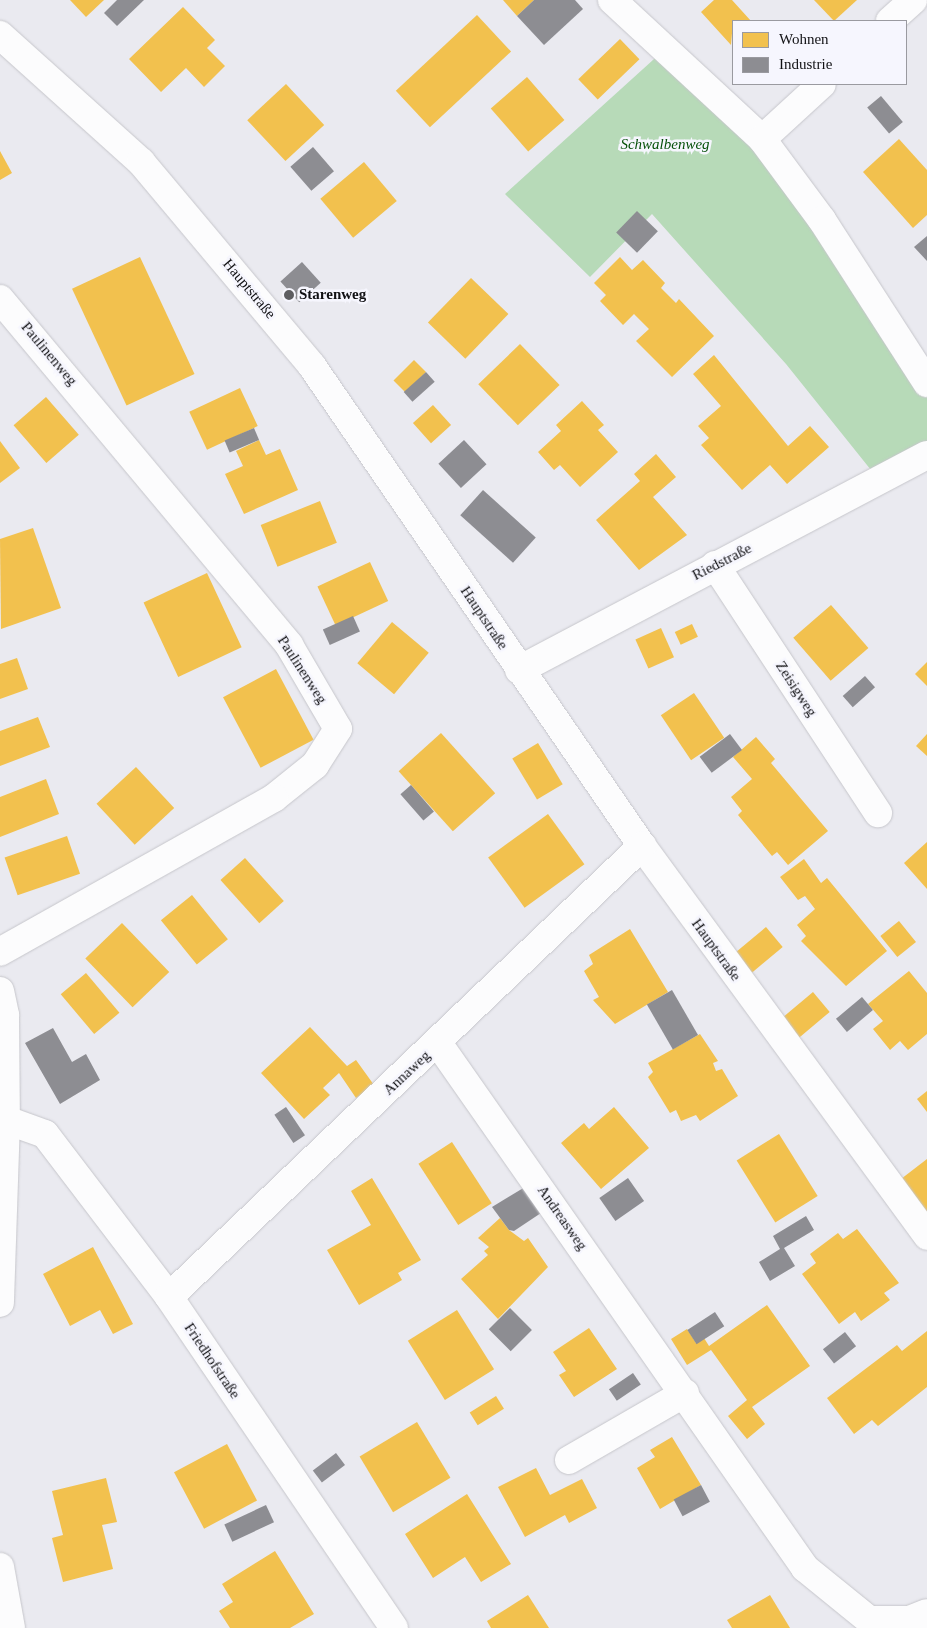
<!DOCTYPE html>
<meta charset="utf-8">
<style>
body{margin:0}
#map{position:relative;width:927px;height:1628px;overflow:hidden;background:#eaeaf0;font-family:Georgia,serif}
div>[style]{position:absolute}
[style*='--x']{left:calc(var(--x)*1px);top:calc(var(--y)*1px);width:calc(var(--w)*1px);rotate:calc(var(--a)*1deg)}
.green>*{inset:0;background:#b7dab8}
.homes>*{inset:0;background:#f2c14e;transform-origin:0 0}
.industry>*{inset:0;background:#8d8d92;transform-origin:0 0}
.roads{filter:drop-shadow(0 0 1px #c6c6cb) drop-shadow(0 0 1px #c6c6cb)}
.minor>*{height:28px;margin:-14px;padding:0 14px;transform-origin:14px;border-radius:14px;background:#fcfcfd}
.dots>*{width:14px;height:14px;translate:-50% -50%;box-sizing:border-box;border:2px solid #f6f6fe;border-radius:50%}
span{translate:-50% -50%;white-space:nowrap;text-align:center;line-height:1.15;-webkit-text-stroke:5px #f6f6fe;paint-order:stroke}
.park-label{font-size:15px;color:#055009;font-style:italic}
.street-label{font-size:15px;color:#111114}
.poi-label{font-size:15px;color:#111114;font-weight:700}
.left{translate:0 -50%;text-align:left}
.legend{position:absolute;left:732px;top:20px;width:175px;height:65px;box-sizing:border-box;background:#f6f6fe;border:1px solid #9a9aa0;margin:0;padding:6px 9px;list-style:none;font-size:15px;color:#111114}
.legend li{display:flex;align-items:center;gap:10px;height:25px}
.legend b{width:25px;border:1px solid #9a9aa0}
</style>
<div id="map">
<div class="green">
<i style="clip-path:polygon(664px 50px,762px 139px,927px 383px,927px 454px,879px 480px,786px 364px,652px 214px,590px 277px,505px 194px)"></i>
</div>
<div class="homes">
<i style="clip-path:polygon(70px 0,104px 0,86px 17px)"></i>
<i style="clip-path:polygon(503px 0,534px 0,517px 16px)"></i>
<i style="clip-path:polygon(714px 0,732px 0,751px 21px,733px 21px,731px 45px,701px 12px)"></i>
<i style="clip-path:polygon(814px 0,857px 0,834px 21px)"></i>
<i style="clip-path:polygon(183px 7px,215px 40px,207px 48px,225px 66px,204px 87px,186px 68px,161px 92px,129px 59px)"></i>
<i style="left:477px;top:15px;width:50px;height:111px;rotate:47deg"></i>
<i style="left:620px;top:39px;width:28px;height:58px;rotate:46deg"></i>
<i style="left:527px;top:77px;width:57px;height:48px;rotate:49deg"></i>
<i style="left:286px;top:84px;width:56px;height:53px;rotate:47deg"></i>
<i style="clip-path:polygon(899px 139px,927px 170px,927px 215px,913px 228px,863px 172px)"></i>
<i style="clip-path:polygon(0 151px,12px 173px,0 180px)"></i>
<i style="left:364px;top:162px;width:51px;height:57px;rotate:50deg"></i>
<i style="left:140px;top:257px;width:129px;height:75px;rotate:65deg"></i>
<i style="clip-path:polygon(620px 257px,632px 270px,643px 260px,665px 283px,661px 288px,676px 303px,679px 299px,714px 336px,672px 377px,636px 341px,649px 329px,634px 314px,623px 325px,600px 301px,606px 295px,594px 283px)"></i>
<i style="left:471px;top:278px;width:52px;height:62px;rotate:44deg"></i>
<i style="left:520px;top:344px;width:57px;height:58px;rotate:46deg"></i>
<i style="clip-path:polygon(714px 355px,788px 446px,810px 426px,829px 447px,787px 484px,770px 465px,742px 490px,701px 445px,709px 438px,698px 426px,721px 406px,693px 374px)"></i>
<i style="left:414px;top:360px;width:17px;height:29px;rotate:45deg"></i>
<i style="left:240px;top:388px;width:42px;height:56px;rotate:65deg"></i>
<i style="left:46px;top:397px;width:50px;height:43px;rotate:49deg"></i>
<i style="clip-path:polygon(582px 401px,604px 425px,598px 430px,618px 452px,580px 487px,560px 465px,554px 470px,538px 452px,561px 431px,556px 425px)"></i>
<i style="left:433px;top:405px;width:27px;height:27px;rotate:48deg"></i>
<i style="clip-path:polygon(259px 440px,266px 455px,280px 449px,298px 490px,244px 514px,225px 474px,243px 466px,236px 451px)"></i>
<i style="clip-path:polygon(0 441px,20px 468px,0 483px)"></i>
<i style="clip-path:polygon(656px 454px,676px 477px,653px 497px,687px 535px,639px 570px,596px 520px,640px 481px,634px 474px)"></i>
<i style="left:320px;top:501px;width:45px;height:64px;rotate:68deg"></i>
<i style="clip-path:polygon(33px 528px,61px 608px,1px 629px,0 539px)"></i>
<i style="left:370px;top:562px;width:43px;height:58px;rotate:65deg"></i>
<i style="left:207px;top:573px;width:82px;height:70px;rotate:65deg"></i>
<i style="left:831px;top:605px;width:57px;height:50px;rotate:49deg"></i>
<i style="left:392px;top:622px;width:48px;height:54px;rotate:40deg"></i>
<i style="left:692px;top:624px;width:14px;height:19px;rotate:65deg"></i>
<i style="left:661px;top:628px;width:32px;height:28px;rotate:66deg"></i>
<i style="clip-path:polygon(17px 658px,28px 689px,0 699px,0 664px)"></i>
<i style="clip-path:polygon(927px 662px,927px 686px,915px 674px)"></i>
<i style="left:276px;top:669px;width:80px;height:60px;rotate:62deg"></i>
<i style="left:694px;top:693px;width:54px;height:40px;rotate:56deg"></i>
<i style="clip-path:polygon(38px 717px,50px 747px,0 766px,0 731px)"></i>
<i style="left:441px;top:733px;width:81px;height:57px;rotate:48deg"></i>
<i style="clip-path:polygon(927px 734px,927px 756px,916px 746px)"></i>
<i style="clip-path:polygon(756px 737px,775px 759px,771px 763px,828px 831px,788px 865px,777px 852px,772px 856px,738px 815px,742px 811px,731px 797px,752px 779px,733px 757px)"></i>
<i style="left:538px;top:743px;width:48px;height:30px;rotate:59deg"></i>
<i style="left:136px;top:767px;width:56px;height:54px;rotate:47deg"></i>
<i style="clip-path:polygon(46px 779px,59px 814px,0 837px,0 797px)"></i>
<i style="left:548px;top:814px;width:62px;height:74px;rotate:54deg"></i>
<i style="left:67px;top:836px;width:40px;height:66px;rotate:71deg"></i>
<i style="clip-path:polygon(927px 842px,927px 889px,904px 863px)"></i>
<i style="left:245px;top:858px;width:58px;height:33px;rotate:48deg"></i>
<i style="clip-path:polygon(804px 859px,821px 883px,827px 878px,887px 951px,846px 986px,801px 941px,806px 936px,797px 925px,815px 909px,805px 896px,798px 900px,780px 877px)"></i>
<i style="left:192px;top:895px;width:57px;height:40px;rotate:51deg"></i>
<i style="left:899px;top:921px;width:27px;height:24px;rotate:51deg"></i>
<i style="left:122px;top:923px;width:68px;height:51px;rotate:46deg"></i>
<i style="left:766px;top:927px;width:26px;height:41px;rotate:50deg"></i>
<i style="clip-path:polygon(630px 929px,668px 992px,615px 1024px,593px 1000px,599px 997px,584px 971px,593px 964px,589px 955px)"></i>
<i style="clip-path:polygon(909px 971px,927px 993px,927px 1034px,908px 1050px,900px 1041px,890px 1050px,873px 1029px,883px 1021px,868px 1004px)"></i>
<i style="left:86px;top:973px;width:52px;height:33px;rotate:50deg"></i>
<i style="left:813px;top:992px;width:26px;height:40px;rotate:50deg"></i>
<i style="clip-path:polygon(310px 1027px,347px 1066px,356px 1060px,374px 1085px,356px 1098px,339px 1073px,323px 1088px,330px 1095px,304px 1119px,261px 1073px)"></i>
<i style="clip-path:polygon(700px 1034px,718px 1061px,713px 1063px,716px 1071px,722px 1069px,738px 1096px,700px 1121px,696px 1115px,681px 1121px,676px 1110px,670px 1113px,648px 1077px,653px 1072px,648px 1063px)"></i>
<i style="clip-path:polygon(927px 1091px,927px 1112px,917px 1099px)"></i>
<i style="clip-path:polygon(614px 1107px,649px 1148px,601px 1189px,561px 1143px,584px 1123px,589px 1129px)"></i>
<i style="left:779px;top:1134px;width:73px;height:50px;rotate:58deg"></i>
<i style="left:452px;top:1142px;width:73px;height:40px;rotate:57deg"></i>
<i style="clip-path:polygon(927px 1159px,927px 1212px,901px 1179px)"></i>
<i style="clip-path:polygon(372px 1178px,421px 1260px,398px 1273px,402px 1280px,359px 1305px,327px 1250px,371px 1225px,351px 1191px)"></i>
<i style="clip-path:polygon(500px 1218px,509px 1230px,524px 1241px,528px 1238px,548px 1267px,498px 1319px,461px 1279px,488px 1255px,484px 1251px,489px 1247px,478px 1238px)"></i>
<i style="clip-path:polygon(857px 1229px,899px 1283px,884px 1293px,890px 1300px,861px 1321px,855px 1312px,839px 1324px,802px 1274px,816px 1263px,810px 1254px,838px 1233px,843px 1239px)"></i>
<i style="clip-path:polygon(93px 1247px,133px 1324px,113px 1334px,100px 1310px,70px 1326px,43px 1274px)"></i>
<i style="clip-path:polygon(767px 1305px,810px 1366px,752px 1407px,765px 1424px,747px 1439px,728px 1416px,747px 1400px,711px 1350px,687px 1365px,671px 1339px,687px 1329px,696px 1343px,704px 1338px,709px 1346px)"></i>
<i style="left:457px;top:1310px;width:70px;height:58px;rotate:58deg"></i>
<i style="clip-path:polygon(589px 1328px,617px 1369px,574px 1397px,559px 1375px,566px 1371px,553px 1352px)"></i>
<i style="clip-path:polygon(927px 1331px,927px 1387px,878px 1426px,872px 1420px,854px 1434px,827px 1398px,897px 1345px,902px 1351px)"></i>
<i style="left:496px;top:1396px;width:15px;height:31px;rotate:58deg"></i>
<i style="left:417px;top:1422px;width:65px;height:67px;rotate:59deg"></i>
<i style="clip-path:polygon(672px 1437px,701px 1485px,660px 1509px,637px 1468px,655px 1457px,650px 1450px)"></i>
<i style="left:227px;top:1444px;width:64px;height:60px;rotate:62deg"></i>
<i style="clip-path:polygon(536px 1468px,550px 1495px,582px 1479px,597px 1508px,569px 1523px,565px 1515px,525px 1537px,498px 1487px)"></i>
<i style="clip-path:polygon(106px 1478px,117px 1522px,102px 1525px,113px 1569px,63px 1582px,52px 1538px,63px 1535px,52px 1491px)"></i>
<i style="clip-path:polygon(467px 1494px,511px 1564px,481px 1582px,465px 1557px,433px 1578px,405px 1534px)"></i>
<i style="clip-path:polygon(275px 1551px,314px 1614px,290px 1628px,230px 1628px,219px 1611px,233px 1602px,222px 1584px)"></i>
<i style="clip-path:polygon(528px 1595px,549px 1628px,491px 1628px,487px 1621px)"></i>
<i style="clip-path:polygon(770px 1595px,790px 1628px,732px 1628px,727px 1620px)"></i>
</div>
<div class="industry">
<i style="clip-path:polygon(117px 0,144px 0,117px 26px,104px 13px)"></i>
<i style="clip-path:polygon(534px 0,575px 0,583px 9px,544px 45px,517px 16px)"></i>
<i style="left:881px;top:96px;width:34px;height:18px;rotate:50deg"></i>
<i style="left:313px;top:147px;width:32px;height:30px;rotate:49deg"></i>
<i style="left:637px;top:211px;width:29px;height:30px;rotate:44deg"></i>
<i style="clip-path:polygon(927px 236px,927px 261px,914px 247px)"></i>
<i style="left:302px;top:262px;width:28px;height:29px;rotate:48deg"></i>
<i style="left:426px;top:372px;width:13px;height:30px;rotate:48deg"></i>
<i style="left:254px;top:428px;width:13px;height:32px;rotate:67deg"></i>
<i style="left:464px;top:440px;width:33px;height:35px;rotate:47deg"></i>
<i style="left:483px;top:490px;width:71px;height:34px;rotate:42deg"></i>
<i style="left:353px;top:616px;width:17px;height:33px;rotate:66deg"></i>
<i style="left:865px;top:676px;width:15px;height:30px;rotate:48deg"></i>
<i style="left:730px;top:734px;width:20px;height:38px;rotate:53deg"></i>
<i style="left:411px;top:785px;width:35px;height:14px;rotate:49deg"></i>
<i style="left:672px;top:990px;width:52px;height:29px;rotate:60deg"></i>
<i style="left:862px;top:997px;width:17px;height:34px;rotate:50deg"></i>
<i style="clip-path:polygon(53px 1028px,72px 1062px,86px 1054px,100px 1080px,60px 1104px,25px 1043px)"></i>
<i style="left:286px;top:1107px;width:34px;height:14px;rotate:56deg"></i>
<i style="left:628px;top:1178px;width:28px;height:35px;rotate:55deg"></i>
<i style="clip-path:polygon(525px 1187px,541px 1213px,514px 1231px,509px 1230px,492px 1207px)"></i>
<i style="clip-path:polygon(806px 1216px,814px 1230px,784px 1248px,795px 1266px,770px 1281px,759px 1262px,780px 1249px,773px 1236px)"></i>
<i style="left:510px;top:1308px;width:31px;height:30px;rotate:45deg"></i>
<i style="left:715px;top:1312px;width:17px;height:33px;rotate:57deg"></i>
<i style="left:845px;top:1332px;width:18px;height:28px;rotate:52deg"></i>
<i style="left:633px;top:1373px;width:14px;height:29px;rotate:56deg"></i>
<i style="left:336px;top:1453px;width:15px;height:29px;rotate:53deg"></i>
<i style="left:701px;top:1485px;width:19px;height:31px;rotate:62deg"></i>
<i style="left:266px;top:1505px;width:19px;height:46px;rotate:65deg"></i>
</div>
<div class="roads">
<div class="minor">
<i style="--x:612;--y:0;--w:205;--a:42.8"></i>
<i style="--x:762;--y:139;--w:101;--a:53.5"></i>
<i style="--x:822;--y:220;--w:194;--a:57.2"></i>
<i style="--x:890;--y:21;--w:31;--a:-42"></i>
<i style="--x:0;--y:35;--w:190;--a:42"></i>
<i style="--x:141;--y:162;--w:266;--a:50"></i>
<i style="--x:312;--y:366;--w:582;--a:55.49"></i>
<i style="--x:642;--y:846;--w:483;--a:53.8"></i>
<i style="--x:762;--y:139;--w:81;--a:-42.5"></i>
<i style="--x:0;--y:299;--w:451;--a:50.1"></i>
<i style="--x:289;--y:645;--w:97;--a:59.7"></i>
<i style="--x:338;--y:729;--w:43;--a:122.6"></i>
<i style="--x:315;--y:765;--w:53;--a:141.2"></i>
<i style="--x:274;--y:798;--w:314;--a:150.7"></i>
<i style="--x:715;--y:565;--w:297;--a:56.7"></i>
<i style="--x:519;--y:670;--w:461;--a:-27.8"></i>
<i style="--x:0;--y:991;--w:25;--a:78"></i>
<i style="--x:5;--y:1015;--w:105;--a:89.5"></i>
<i style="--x:6;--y:1120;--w:183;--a:91.9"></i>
<i style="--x:438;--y:1043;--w:641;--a:55.04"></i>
<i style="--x:805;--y:1568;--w:82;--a:39.1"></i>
<i style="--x:869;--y:1620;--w:40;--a:0"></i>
<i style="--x:909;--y:1620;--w:19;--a:-21"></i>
<i style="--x:6;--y:1120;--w:41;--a:19.7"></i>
<i style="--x:45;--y:1134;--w:205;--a:52.7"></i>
<i style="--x:169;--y:1297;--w:400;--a:55.8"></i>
<i style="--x:169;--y:1297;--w:654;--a:-43.64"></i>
<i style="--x:569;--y:1460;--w:134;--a:-30"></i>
<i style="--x:0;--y:1567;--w:62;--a:79.8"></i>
</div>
</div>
<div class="dots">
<i style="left:289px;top:295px;background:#5d5d61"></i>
</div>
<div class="park-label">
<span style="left:665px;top:145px">Schwalbenweg</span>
</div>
<div class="street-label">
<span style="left:249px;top:289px;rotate:50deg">Hauptstraße</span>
<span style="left:49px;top:354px;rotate:50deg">Paulinenweg</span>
<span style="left:722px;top:562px;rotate:-27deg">Riedstraße</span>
<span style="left:484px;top:618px;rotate:56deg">Hauptstraße</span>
<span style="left:302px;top:670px;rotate:57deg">Paulinenweg</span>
<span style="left:796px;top:689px;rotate:57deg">Zeisigweg</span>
<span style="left:716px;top:950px;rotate:54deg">Hauptstraße</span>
<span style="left:407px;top:1073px;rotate:-43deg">Annaweg</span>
<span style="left:562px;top:1218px;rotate:55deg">Andreasweg</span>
<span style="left:212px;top:1361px;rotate:56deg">Friedhofstraße</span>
</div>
<div class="poi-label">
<span class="left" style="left:299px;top:295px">Starenweg</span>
</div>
<ul class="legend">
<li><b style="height:14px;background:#f2c14e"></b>Wohnen</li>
<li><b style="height:14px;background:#8d8d92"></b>Industrie</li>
</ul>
</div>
